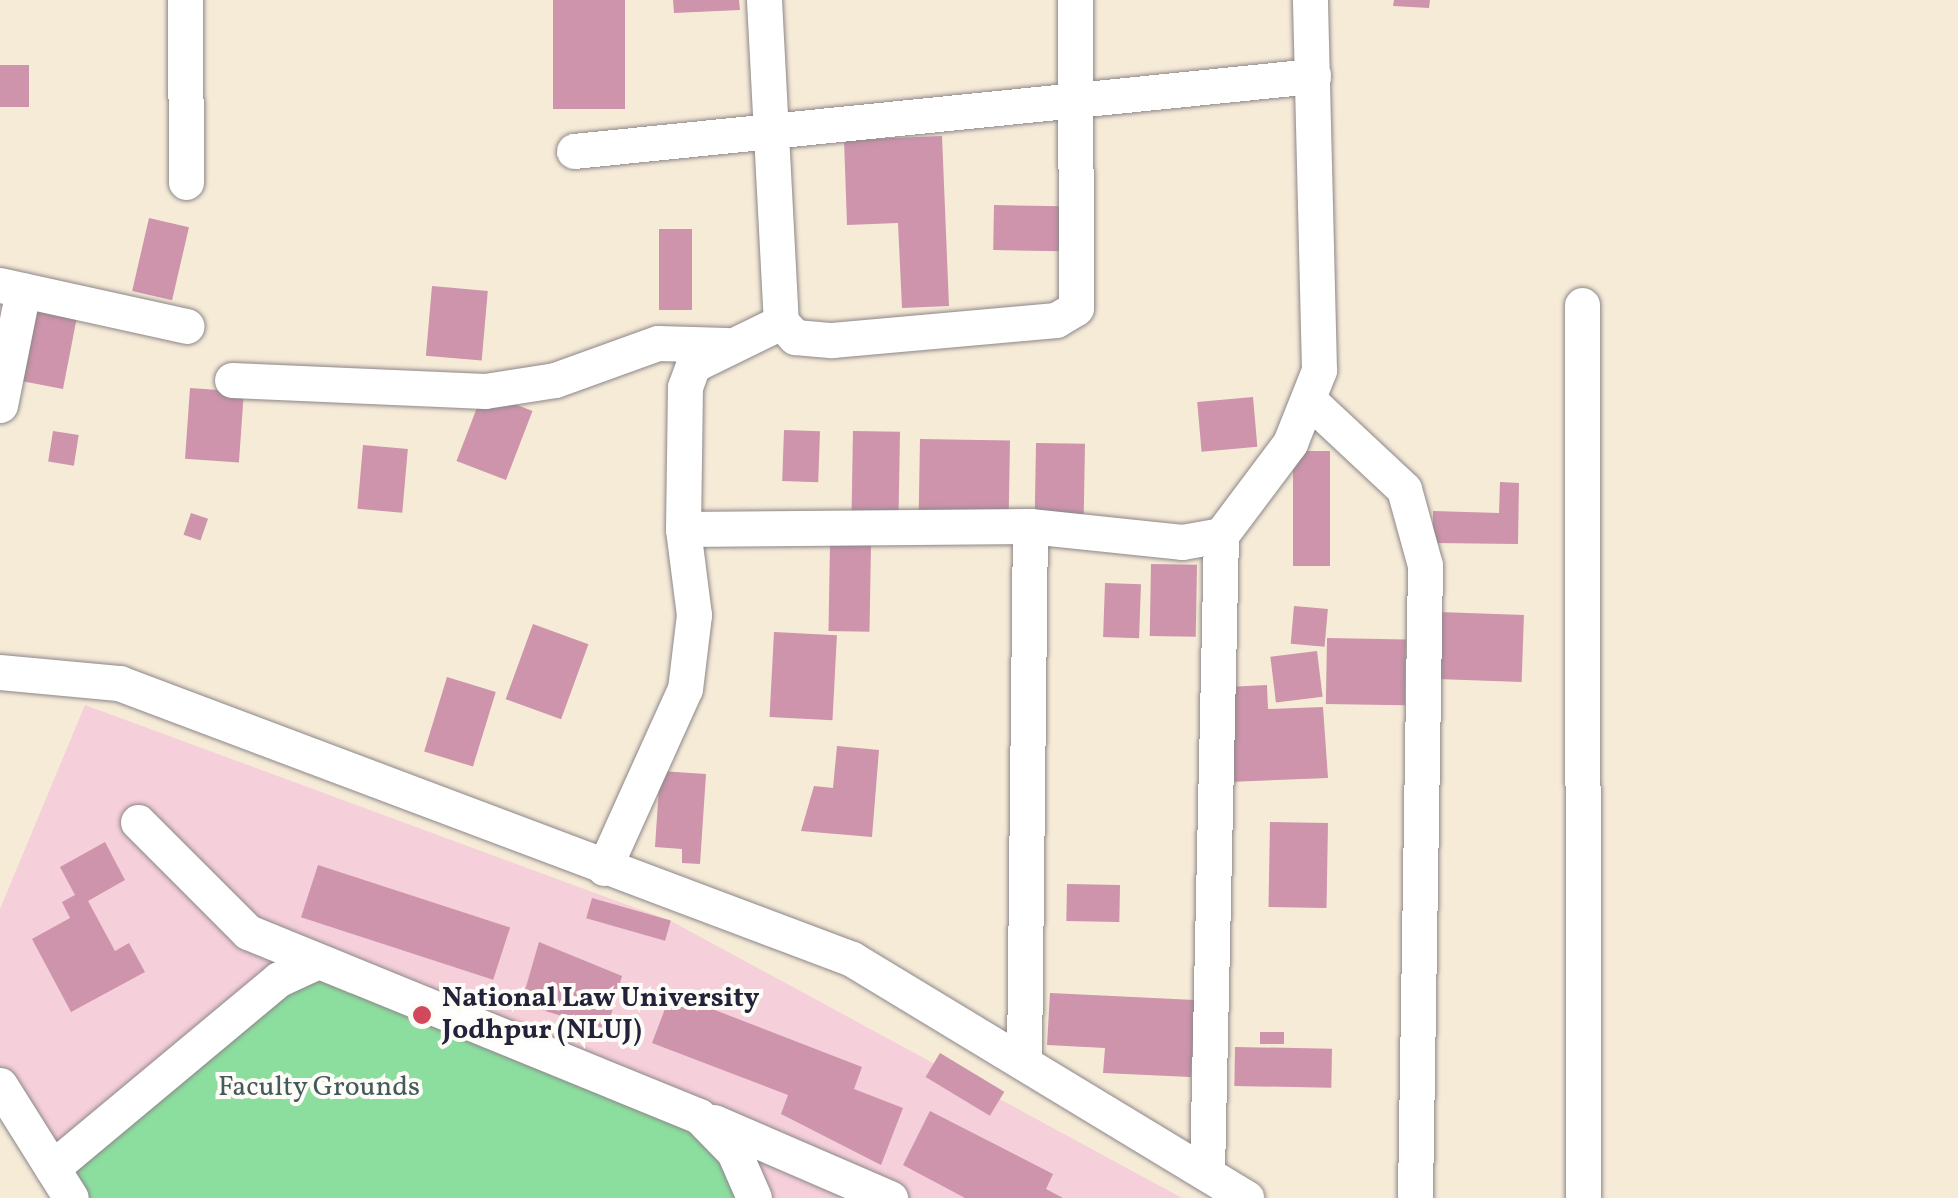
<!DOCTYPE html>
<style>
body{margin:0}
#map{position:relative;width:1958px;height:1198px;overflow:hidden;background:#f6ebd7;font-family:Vollkorn,serif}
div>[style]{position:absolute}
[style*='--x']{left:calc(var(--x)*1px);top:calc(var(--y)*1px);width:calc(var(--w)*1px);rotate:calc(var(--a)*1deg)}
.built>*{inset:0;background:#f5cfd9}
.green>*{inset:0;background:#8cde9f}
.building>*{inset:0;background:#cd94ac;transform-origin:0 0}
.roads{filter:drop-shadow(0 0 2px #8c8689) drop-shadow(0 0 2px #8c8689)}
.street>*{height:35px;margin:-17.5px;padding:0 17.5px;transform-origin:17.5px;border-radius:17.5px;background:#fff}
.dots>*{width:28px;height:28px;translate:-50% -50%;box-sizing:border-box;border:5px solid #fdfcf7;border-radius:50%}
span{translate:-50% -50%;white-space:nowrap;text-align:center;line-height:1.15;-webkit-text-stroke:8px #fdfcf7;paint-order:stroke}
.poi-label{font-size:28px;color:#22223b;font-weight:700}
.left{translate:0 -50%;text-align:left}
.park-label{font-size:28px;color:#425a59}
</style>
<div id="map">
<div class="built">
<i style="clip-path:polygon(85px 705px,671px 921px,1182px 1198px,54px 1198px,0 1109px,0 909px)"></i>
</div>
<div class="green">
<i style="clip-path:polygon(317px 970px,699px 1116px,754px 1198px,71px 1198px,52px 1168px)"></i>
</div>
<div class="building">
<i style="left:553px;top:0;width:72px;height:109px"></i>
<i style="clip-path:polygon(673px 0,739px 0,740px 10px,674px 13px)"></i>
<i style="clip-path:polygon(1394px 0,1430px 0,1429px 8px,1393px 6px)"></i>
<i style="left:0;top:65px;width:29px;height:42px"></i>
<i style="clip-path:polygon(942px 136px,949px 306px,902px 308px,898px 223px,847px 225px,844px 140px)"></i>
<i style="left:994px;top:205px;width:69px;height:45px;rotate:1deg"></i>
<i style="left:149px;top:218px;width:41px;height:75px;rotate:13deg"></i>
<i style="left:659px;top:229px;width:33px;height:81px"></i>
<i style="left:432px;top:286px;width:56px;height:70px;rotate:5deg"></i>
<i style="left:29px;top:307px;width:49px;height:74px;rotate:11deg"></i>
<i style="left:190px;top:388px;width:54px;height:71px;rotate:4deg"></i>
<i style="left:483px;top:392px;width:53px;height:74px;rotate:21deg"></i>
<i style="left:1253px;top:397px;width:50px;height:56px;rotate:85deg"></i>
<i style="left:784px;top:430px;width:36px;height:51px;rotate:2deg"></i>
<i style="left:53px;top:431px;width:26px;height:31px;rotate:9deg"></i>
<i style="left:853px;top:431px;width:47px;height:81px;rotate:1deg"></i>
<i style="left:920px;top:439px;width:90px;height:74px;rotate:1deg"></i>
<i style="left:1036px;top:443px;width:49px;height:84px;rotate:1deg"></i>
<i style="left:363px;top:445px;width:45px;height:64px;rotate:5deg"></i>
<i style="left:1293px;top:451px;width:37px;height:115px"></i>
<i style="clip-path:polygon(1500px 482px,1519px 483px,1518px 544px,1433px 543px,1433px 511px,1499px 513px)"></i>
<i style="left:191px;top:513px;width:18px;height:23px;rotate:19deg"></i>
<i style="left:830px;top:544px;width:41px;height:87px;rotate:1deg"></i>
<i style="left:1151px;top:564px;width:46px;height:72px;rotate:1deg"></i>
<i style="left:1105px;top:583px;width:36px;height:54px;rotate:2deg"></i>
<i style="left:1294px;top:606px;width:34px;height:38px;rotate:5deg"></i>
<i style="left:1439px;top:612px;width:85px;height:67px;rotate:2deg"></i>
<i style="left:533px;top:624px;width:59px;height:80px;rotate:20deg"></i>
<i style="left:774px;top:632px;width:63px;height:85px;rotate:3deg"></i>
<i style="left:1327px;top:638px;width:79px;height:66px;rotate:1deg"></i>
<i style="left:1317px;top:651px;width:46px;height:47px;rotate:83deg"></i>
<i style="left:447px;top:677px;width:51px;height:78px;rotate:17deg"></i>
<i style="clip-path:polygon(1267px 685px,1268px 709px,1323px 707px,1328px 778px,1228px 782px,1227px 687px)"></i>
<i style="clip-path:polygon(837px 746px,879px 750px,872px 837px,801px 831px,814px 786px,833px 788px)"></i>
<i style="clip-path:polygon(660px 771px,706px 774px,700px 864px,682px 863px,682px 849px,655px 847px)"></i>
<i style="left:1270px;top:822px;width:58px;height:85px;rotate:1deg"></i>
<i style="clip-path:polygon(105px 842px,125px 880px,88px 901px,115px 951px,129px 943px,145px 972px,71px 1012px,32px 939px,70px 918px,62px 902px,75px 895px,60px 867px)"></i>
<i style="left:318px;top:865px;width:202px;height:55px;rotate:18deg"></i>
<i style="left:1067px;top:884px;width:53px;height:37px;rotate:1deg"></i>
<i style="left:592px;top:898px;width:82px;height:21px;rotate:16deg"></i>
<i style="clip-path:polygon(539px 942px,622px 976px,607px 1029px,521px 1004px)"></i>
<i style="clip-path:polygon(671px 993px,862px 1067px,854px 1089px,903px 1108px,881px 1165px,781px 1114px,788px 1095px,652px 1043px)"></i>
<i style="clip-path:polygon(1050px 993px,1195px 1000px,1191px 1077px,1103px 1073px,1105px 1048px,1047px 1045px)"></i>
<i style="left:1260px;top:1032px;width:24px;height:12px"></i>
<i style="left:1235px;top:1047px;width:97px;height:39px;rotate:1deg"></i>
<i style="left:940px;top:1053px;width:75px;height:28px;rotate:31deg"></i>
<i style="clip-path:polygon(930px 1111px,1053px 1174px,1046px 1189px,1063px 1198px,965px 1198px,903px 1165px)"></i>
</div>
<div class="roads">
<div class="street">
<i style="--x:185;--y:0;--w:182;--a:89.7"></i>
<i style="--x:764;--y:0;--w:322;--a:87"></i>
<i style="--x:781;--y:322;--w:21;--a:47"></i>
<i style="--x:795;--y:337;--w:37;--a:5"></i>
<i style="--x:832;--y:340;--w:225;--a:-5.1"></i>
<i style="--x:1056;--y:320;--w:23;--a:-31"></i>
<i style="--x:1076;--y:308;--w:308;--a:-90.2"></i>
<i style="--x:574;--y:151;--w:743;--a:-5.8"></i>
<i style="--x:0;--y:285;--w:191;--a:12.4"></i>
<i style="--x:1582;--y:305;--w:893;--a:89.94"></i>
<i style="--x:232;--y:380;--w:253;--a:2.5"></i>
<i style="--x:485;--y:391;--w:71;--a:-8.9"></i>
<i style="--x:555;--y:380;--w:109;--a:-19.8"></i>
<i style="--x:658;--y:343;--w:69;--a:1.7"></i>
<i style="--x:1312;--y:403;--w:126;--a:43.1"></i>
<i style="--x:1404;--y:489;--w:79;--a:74.6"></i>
<i style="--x:1425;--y:565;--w:633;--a:90.91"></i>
<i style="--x:0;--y:405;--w:117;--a:-78.7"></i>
<i style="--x:683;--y:529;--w:347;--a:-0.5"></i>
<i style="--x:1030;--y:526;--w:153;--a:6"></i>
<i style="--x:1182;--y:542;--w:40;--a:-10"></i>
<i style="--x:1221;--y:535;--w:638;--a:91.26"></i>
<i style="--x:1221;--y:535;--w:115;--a:-53.1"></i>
<i style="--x:1290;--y:443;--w:79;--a:-68.3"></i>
<i style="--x:1319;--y:370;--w:370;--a:-91.4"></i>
<i style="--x:0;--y:672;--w:120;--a:5.3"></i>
<i style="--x:119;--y:683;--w:783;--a:20.63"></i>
<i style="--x:852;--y:959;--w:461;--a:31.2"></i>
<i style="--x:138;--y:822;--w:156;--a:45"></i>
<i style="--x:248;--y:932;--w:487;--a:22.2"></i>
<i style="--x:699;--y:1116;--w:50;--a:45.8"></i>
<i style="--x:734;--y:1152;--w:50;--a:66.5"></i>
<i style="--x:604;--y:868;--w:196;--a:-65.7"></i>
<i style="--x:685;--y:689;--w:75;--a:-83.1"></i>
<i style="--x:694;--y:615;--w:87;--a:-97.3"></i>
<i style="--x:683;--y:529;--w:142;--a:-89.2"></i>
<i style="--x:685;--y:387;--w:23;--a:-70"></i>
<i style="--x:693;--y:365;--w:98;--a:-26"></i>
<i style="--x:1024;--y:1061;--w:535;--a:-89.36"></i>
<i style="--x:0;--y:1085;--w:133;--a:57.9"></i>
<i style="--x:714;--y:1122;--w:192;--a:23.4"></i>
<i style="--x:52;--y:1168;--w:295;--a:-39.8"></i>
<i style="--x:279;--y:979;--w:41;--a:-24.7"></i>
</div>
</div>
<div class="dots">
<i style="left:422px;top:1015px;background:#d1495b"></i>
</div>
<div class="poi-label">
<span class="left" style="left:442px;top:1015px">National Law University<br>Jodhpur (NLUJ)</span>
</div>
<div class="park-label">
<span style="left:319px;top:1088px">Faculty Grounds</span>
</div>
</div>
